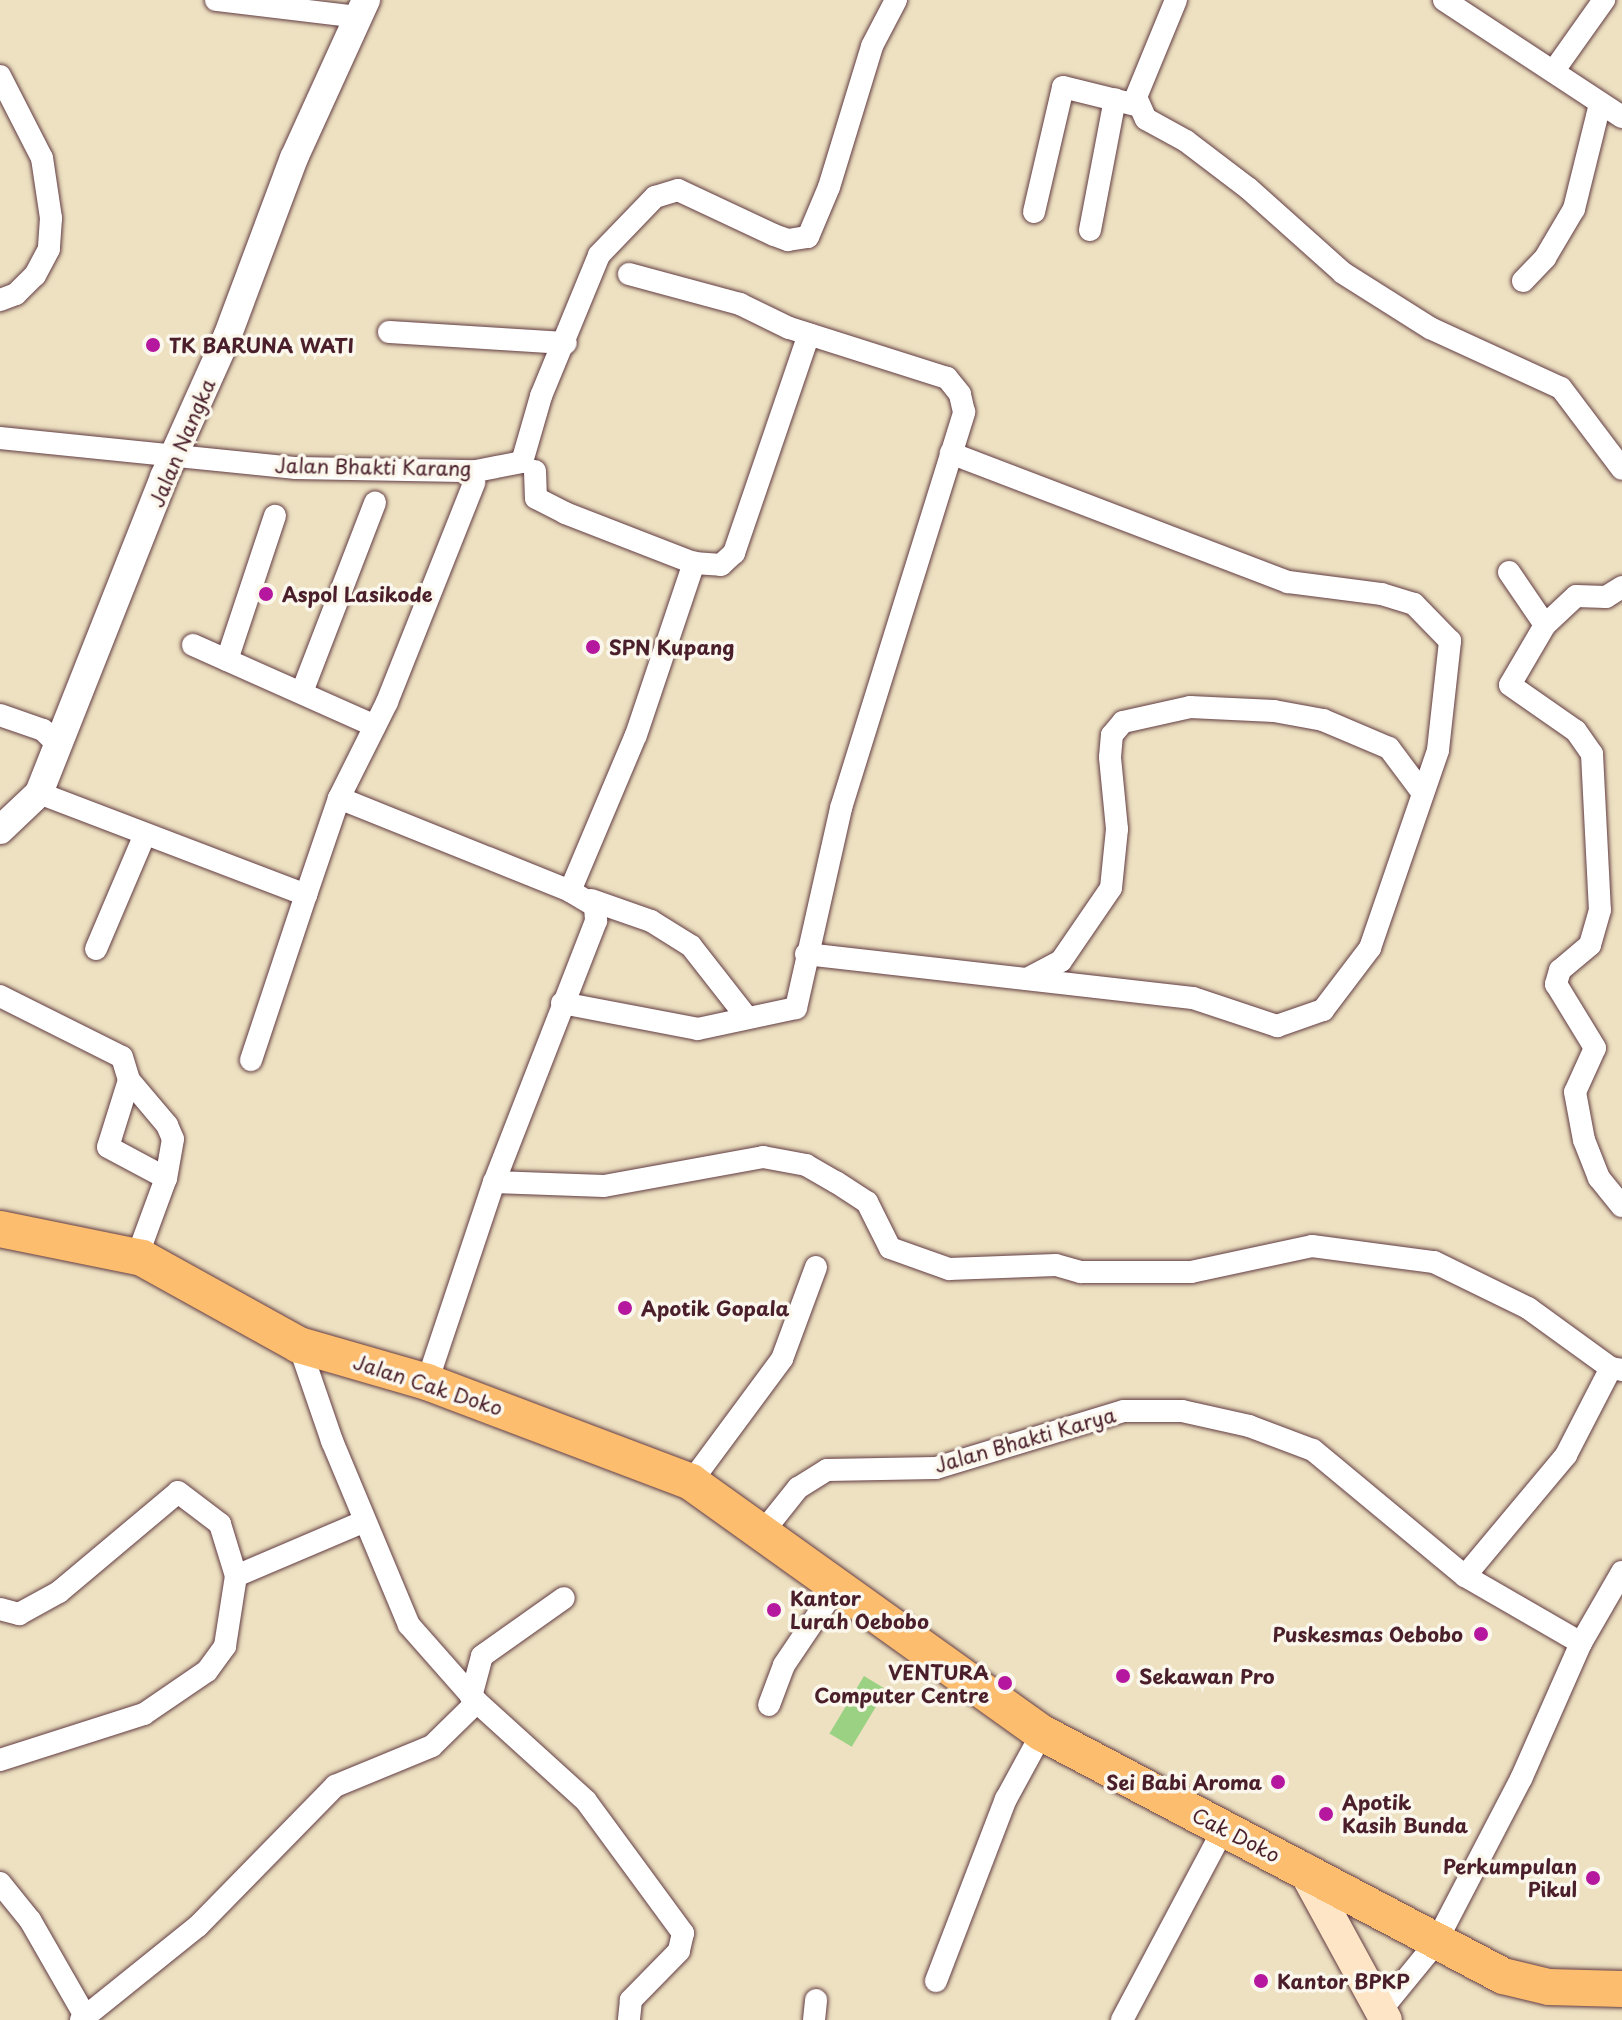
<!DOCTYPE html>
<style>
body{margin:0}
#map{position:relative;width:1622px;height:2020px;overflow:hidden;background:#ede1c1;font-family:"Playpen Sans",sans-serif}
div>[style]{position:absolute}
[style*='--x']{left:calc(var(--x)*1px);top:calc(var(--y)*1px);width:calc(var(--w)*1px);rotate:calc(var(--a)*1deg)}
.green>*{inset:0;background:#9bd182;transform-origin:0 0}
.roads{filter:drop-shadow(0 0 2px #623c42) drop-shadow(0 0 2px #623c42)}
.minor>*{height:22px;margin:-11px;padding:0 11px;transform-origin:11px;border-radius:11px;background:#fff}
.tertiary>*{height:28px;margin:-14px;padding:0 14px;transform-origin:14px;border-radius:14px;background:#fff}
.secondary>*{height:32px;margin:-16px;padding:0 16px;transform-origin:16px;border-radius:16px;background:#fee5c5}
.primary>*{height:36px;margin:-18px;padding:0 18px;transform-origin:18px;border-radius:18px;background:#fdbd6f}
.dots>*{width:22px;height:22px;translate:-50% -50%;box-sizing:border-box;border:4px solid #fbf7ec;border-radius:50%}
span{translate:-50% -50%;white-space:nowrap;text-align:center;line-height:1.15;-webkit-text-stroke:7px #fbf7ec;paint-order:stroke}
.poi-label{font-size:20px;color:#4a1f2b;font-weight:700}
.left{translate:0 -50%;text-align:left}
.right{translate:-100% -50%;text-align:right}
.street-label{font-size:20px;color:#4a1f2b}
</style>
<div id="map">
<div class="green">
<i style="left:864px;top:1676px;width:26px;height:67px;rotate:31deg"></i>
</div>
<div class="roads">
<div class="minor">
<i style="--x:216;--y:0;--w:144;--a:6.8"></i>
<i style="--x:1176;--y:0;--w:105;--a:112.4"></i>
<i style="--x:1136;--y:97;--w:24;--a:66"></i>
<i style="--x:1146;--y:119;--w:46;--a:28.8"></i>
<i style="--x:1186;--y:141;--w:78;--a:37.2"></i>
<i style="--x:1248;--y:188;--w:127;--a:41.8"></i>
<i style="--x:1343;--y:273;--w:103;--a:32.3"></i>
<i style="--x:1430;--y:328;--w:144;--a:24.6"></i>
<i style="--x:1561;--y:388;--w:101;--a:53"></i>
<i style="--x:1444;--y:0;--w:213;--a:33.3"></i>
<i style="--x:1555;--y:69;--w:85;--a:-54.6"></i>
<i style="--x:0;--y:76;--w:92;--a:62.9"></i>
<i style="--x:42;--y:158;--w:61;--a:81.5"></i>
<i style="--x:51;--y:218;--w:31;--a:94"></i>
<i style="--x:49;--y:249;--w:30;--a:118"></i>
<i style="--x:35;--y:275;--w:27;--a:135"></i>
<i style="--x:16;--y:294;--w:17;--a:159"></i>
<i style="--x:1034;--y:212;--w:128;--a:-76.9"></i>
<i style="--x:1063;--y:87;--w:75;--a:13.9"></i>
<i style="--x:1090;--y:230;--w:133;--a:-79.2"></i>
<i style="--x:1523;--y:281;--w:32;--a:-46"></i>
<i style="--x:1545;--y:258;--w:57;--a:-59.4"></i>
<i style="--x:1574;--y:209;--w:108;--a:-76.1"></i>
<i style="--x:389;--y:332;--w:177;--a:3.6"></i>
<i style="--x:0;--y:438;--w:298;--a:5.8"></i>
<i style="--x:296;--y:468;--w:180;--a:1"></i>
<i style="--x:476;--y:471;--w:47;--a:-11.1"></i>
<i style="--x:522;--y:462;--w:69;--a:-73.9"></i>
<i style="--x:541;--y:396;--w:152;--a:-67.6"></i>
<i style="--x:599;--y:255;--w:81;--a:-46"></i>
<i style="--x:655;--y:197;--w:24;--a:-17"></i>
<i style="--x:678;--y:190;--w:106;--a:25.1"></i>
<i style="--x:774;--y:235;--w:15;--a:20"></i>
<i style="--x:788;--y:240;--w:20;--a:-9"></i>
<i style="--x:808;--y:237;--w:54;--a:-67.2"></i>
<i style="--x:829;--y:187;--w:147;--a:-73"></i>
<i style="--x:872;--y:46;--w:52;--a:-62.4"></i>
<i style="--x:535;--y:471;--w:27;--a:88"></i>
<i style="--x:536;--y:498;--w:33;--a:27"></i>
<i style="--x:565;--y:513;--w:138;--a:21.2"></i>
<i style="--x:694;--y:563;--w:27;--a:4"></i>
<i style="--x:721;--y:565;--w:18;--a:-43"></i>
<i style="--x:734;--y:553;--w:231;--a:-71.1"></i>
<i style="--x:1509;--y:572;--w:64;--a:55.8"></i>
<i style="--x:1622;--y:587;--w:19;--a:148"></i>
<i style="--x:1606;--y:597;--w:30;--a:-178"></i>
<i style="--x:1576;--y:596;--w:42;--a:136.9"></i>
<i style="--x:1545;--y:625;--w:69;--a:120.3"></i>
<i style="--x:1510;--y:685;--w:80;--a:34.9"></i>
<i style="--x:1576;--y:731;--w:28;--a:55"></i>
<i style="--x:1592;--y:754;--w:156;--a:87.1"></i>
<i style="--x:1600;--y:910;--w:36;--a:106"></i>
<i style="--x:1590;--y:945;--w:39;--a:140"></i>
<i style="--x:1560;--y:970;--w:15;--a:106"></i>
<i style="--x:1556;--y:984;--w:75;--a:58.6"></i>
<i style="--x:1595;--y:1048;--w:48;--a:114.4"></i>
<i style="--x:1575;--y:1092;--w:49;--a:79.4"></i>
<i style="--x:1584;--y:1140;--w:41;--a:68.5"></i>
<i style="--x:1599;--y:1178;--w:36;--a:51"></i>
<i style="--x:193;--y:645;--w:199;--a:24"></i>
<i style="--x:227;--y:660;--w:152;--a:-71.6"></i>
<i style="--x:302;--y:692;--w:203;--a:-68.9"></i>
<i style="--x:0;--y:715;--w:46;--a:19.2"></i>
<i style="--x:43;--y:730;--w:18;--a:45"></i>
<i style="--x:39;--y:793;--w:286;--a:20.9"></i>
<i style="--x:306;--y:895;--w:102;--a:-71.2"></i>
<i style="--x:339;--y:798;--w:249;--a:21.9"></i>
<i style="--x:570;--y:891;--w:29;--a:31"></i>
<i style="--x:595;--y:906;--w:15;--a:86"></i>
<i style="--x:596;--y:921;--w:280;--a:111.3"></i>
<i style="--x:494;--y:1182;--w:211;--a:108.5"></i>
<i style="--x:339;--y:798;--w:107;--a:-63.4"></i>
<i style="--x:387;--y:702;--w:236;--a:-68.3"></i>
<i style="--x:570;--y:891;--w:169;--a:-67.1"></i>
<i style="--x:636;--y:735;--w:182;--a:-71.4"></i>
<i style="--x:591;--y:900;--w:64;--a:19.3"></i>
<i style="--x:651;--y:921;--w:47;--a:32"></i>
<i style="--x:691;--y:946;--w:88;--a:52"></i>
<i style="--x:96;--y:949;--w:125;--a:-66.9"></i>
<i style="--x:806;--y:954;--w:389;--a:6.5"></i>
<i style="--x:1193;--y:998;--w:89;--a:18.4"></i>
<i style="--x:1277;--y:1026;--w:49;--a:-19.2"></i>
<i style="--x:1323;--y:1010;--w:78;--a:-52.8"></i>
<i style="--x:1370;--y:948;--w:209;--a:-71"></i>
<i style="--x:1438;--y:750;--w:110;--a:-83.7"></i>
<i style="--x:1450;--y:641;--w:52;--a:-134.2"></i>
<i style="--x:1414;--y:604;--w:34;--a:-163"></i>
<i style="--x:1381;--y:594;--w:94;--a:-172.6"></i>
<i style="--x:1288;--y:582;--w:361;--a:-159.1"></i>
<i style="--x:1027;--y:979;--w:38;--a:-28"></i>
<i style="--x:1061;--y:961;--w:88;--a:-55.6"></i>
<i style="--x:1111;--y:888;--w:59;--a:-84.2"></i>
<i style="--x:1117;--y:829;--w:72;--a:-95.6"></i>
<i style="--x:1110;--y:757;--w:22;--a:-85"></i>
<i style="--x:1112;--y:735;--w:17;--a:-50"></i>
<i style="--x:1123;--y:722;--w:69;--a:-12.6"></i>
<i style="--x:1190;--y:707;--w:84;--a:2.7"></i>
<i style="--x:1274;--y:711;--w:50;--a:10.4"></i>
<i style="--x:1323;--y:720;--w:72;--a:23"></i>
<i style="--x:1389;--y:748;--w:55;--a:53.1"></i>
<i style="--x:0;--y:996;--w:136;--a:26.6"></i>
<i style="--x:122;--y:1057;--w:24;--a:73"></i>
<i style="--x:129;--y:1080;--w:70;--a:107.4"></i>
<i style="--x:108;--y:1147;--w:66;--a:28.1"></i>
<i style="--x:562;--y:1003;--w:138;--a:10.8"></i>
<i style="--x:698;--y:1029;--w:100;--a:-12.1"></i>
<i style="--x:796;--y:1008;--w:205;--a:-77.3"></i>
<i style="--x:841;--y:808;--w:415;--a:-72.7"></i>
<i style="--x:964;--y:412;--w:18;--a:-103"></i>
<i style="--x:960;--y:394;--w:21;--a:-129"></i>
<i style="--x:947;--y:378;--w:166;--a:-162.4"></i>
<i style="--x:789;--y:328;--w:55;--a:-153.9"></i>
<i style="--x:740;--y:304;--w:115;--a:-164.9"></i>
<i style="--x:251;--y:1060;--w:174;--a:-71.6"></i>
<i style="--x:129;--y:1080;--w:59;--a:49.8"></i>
<i style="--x:167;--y:1125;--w:15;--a:67"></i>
<i style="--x:173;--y:1139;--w:40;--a:100"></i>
<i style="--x:166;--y:1178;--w:84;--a:110.2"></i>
<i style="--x:494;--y:1182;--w:110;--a:2.1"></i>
<i style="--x:604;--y:1186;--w:162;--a:-10.3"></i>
<i style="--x:763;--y:1157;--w:44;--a:10.5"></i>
<i style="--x:806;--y:1165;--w:34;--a:30"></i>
<i style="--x:836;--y:1182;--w:37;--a:33"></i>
<i style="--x:867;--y:1202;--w:51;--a:63.4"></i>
<i style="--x:890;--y:1248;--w:63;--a:19.6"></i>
<i style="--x:949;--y:1269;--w:107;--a:-2.1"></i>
<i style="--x:1056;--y:1265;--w:26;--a:16"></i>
<i style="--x:1081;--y:1272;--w:110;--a:0"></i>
<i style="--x:1191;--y:1272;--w:124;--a:-12.1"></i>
<i style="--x:1312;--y:1246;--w:123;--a:7.5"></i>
<i style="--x:1434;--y:1262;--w:105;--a:26.1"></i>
<i style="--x:1528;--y:1308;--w:102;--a:35.9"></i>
<i style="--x:1611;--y:1368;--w:11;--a:10"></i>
<i style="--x:299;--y:1345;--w:102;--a:71"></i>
<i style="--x:332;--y:1441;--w:199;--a:67.3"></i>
<i style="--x:409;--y:1625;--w:103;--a:48.6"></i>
<i style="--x:477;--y:1702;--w:147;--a:42.2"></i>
<i style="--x:586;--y:1801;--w:164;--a:53.7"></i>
<i style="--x:683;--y:1933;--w:18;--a:103"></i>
<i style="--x:679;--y:1951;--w:69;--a:134.4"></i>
<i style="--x:631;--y:2000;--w:20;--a:96"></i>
<i style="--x:691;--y:1482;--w:153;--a:-53.5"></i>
<i style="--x:782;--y:1359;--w:98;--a:-69.7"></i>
<i style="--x:762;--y:1533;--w:58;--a:-51.3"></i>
<i style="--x:798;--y:1488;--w:34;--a:-32"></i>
<i style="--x:827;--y:1470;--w:109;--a:-1.1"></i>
<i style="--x:936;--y:1468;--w:196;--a:-16.9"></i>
<i style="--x:1124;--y:1411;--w:58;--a:0"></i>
<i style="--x:1182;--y:1411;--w:69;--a:12.6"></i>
<i style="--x:1249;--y:1426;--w:68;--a:20.6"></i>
<i style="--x:1313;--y:1450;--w:197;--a:39.7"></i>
<i style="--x:1465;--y:1576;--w:134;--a:30"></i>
<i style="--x:1465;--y:1576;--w:158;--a:-50.1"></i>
<i style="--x:1566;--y:1455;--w:98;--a:-62.7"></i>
<i style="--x:0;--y:1609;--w:20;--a:15"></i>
<i style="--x:19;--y:1614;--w:46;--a:-28.8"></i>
<i style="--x:59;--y:1592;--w:155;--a:-40"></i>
<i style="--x:178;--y:1492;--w:53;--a:37.3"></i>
<i style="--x:220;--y:1524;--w:54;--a:72.9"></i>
<i style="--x:236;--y:1576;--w:140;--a:-23.1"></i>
<i style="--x:471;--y:1697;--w:42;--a:-75"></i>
<i style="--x:482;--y:1656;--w:100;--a:-35.3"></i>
<i style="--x:769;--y:1705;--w:43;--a:-69.4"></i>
<i style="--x:784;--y:1665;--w:93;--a:-56"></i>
<i style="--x:0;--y:1760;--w:151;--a:-17.7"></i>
<i style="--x:144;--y:1714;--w:76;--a:-34.3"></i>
<i style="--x:207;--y:1671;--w:31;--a:-54"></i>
<i style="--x:225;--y:1646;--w:71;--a:-81.1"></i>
<i style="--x:0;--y:1883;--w:48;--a:51"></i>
<i style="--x:30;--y:1920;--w:111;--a:60.2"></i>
<i style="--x:936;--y:1981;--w:195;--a:-69"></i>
<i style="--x:1006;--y:1799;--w:75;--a:-61.4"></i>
<i style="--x:1381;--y:2010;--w:85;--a:-50.7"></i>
<i style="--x:1435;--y:1944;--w:186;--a:-62.5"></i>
<i style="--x:1521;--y:1779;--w:149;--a:-66.2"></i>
<i style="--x:1581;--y:1643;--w:82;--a:-60"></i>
<i style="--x:81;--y:2020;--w:150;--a:-38.8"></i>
<i style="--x:198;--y:1926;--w:196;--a:-45.6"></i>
<i style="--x:335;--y:1786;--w:105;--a:-22.4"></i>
<i style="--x:432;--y:1746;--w:63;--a:-44.4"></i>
<i style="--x:814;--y:2020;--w:20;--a:-84"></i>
<i style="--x:1122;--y:2020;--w:215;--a:-62"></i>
</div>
<div class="tertiary">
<i style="--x:0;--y:830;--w:54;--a:-43.5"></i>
<i style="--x:39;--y:793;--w:340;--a:-68.4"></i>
<i style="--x:164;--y:477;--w:154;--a:-65.8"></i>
<i style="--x:227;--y:337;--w:191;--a:-69.5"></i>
<i style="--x:294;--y:158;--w:174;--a:-65.5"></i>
</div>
<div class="secondary">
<i style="--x:1303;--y:1868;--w:173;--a:61.4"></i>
</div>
<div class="primary">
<i style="--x:0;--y:1229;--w:145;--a:11.5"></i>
<i style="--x:142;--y:1258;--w:179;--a:29"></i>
<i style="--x:299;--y:1345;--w:133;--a:16.1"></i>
<i style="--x:427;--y:1382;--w:282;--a:20.7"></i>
<i style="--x:691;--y:1482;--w:432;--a:35.6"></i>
<i style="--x:1042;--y:1733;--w:521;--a:27.79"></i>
<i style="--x:1503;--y:1976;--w:47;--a:13.4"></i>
<i style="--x:1549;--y:1987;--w:73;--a:1.6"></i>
</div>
</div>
<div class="dots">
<i style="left:153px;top:345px;background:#b5179e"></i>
<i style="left:266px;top:594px;background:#b5179e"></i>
<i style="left:593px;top:647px;background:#b5179e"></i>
<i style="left:625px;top:1308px;background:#b5179e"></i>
<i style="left:774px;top:1610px;background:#b5179e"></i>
<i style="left:1481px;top:1634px;background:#b5179e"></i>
<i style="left:1123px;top:1676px;background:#b5179e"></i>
<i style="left:1005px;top:1683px;background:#b5179e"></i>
<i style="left:1278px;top:1782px;background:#b5179e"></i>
<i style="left:1326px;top:1814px;background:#b5179e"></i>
<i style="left:1593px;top:1878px;background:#b5179e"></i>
<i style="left:1261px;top:1981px;background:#b5179e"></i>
</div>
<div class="poi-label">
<span class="left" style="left:169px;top:345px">TK BARUNA WATI</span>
<span class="left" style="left:282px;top:594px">Aspol Lasikode</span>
<span class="left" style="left:609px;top:647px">SPN Kupang</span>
<span class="left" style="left:641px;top:1308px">Apotik Gopala</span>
<span class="left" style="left:790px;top:1610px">Kantor<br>Lurah Oebobo</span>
<span class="right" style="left:1463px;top:1634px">Puskesmas Oebobo</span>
<span class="right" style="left:989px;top:1684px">VENTURA<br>Computer Centre</span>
<span class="left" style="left:1139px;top:1676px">Sekawan Pro</span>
<span class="right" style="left:1262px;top:1782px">Sei Babi Aroma</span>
<span class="left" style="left:1342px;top:1814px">Apotik<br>Kasih Bunda</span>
<span class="right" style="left:1577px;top:1878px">Perkumpulan<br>Pikul</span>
<span class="left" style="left:1277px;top:1981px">Kantor BPKP</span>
</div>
<div class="street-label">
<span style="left:182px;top:443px;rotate:-67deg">Jalan Nangka</span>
<span style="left:373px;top:467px;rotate:1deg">Jalan Bhakti Karang</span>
<span style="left:428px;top:1385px;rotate:18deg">Jalan Cak Doko</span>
<span style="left:1025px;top:1440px;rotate:-16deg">Jalan Bhakti Karya</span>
<span style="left:1236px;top:1835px;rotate:27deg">Cak Doko</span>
</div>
</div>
